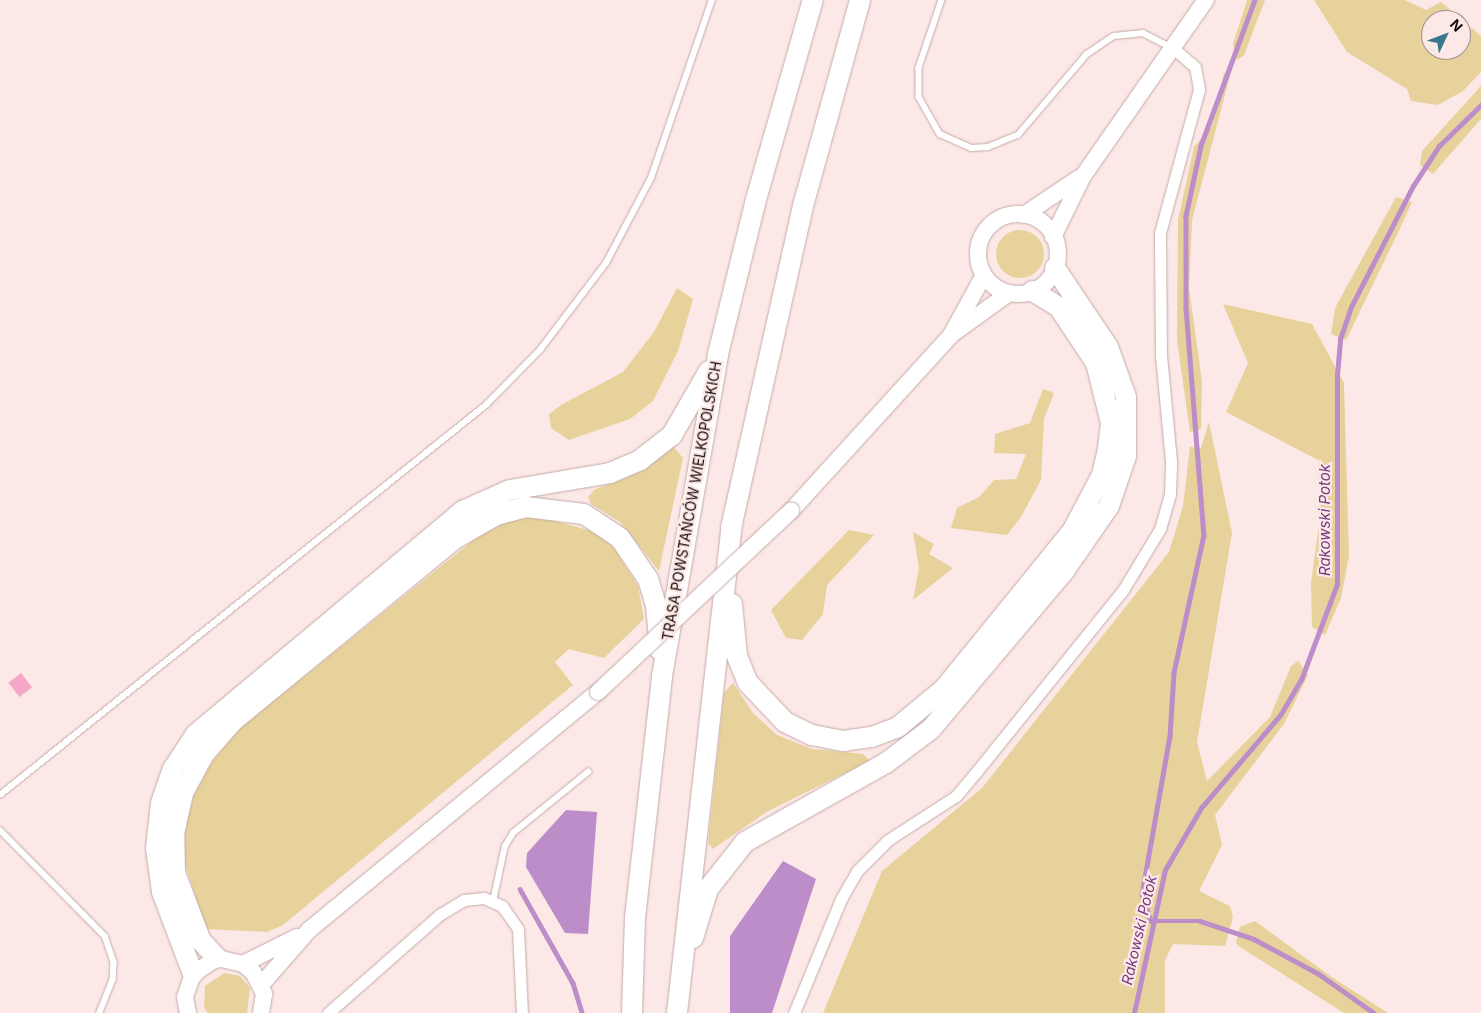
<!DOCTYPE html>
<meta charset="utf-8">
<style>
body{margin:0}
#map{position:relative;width:1481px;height:1013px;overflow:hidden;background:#fce8e6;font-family:Inter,sans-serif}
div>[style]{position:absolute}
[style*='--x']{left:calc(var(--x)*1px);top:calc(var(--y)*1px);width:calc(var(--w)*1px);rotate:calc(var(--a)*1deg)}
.green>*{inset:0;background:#e7d29b}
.round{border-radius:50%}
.water>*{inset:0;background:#bc8dc8}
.stream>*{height:4.5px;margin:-2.25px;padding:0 2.25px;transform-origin:2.25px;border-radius:2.25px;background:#bc8dc8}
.building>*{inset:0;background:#f4a7c8;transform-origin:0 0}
.roads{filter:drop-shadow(0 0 1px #c3aba9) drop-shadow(0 0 1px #c3aba9)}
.service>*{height:5.5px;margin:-2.75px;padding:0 2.75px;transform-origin:2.75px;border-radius:2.75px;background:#fff}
.minor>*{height:11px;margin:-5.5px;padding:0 5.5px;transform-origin:5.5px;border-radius:5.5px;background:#fff}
.secondary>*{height:16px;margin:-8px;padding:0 8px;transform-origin:8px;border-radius:8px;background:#fff}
.secondary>.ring{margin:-8px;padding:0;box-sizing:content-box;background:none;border:16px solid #fff;border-radius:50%}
.motorway>*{height:20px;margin:-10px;padding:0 10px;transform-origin:10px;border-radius:10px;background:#fff}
.bridges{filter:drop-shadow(0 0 1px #c3aba9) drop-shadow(0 0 1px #c3aba9)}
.secondary-bridge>*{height:16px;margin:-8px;padding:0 8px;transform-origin:8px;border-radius:8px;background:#fff}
span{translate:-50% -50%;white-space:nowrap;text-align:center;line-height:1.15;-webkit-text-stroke:4.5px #fce8e6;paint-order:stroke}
.street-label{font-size:14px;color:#120a09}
.water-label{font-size:15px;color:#753a83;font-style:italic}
.north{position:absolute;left:1421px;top:10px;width:50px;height:50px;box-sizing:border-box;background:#fce8e6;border:1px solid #9e8f8e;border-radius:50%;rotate:47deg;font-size:14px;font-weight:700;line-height:20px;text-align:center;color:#120a09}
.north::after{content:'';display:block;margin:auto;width:18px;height:22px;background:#38778c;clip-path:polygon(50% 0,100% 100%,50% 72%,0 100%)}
</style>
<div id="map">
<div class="green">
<i style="clip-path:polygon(1247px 0,1265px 0,1244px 55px,1237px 60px,1233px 44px)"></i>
<i style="clip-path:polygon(evenodd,1314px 0,1405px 0,1426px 10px,1441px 2px,1481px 36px,1481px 72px,1463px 91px,1438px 105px,1411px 101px,1407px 89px,1347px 52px,1314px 0,1431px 20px,1461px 20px,1461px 50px,1431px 50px,1431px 20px)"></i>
<i style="clip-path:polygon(1231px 72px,1192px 220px,1189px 288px,1202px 381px,1201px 429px,1190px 432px,1177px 340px,1178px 220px,1194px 147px,1212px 126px,1224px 73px)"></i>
<i style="clip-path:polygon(1481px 86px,1481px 119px,1433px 174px,1420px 165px,1422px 151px)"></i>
<i style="clip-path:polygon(1396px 197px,1412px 202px,1395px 239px,1346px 340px,1331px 334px,1335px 308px)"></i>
<i class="round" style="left:996px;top:230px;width:48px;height:48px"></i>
<i style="clip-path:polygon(677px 288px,693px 299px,678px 351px,653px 401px,630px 419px,569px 440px,551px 428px,549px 414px,561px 405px,623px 372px,654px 332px)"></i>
<i style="clip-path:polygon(1223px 304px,1312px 324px,1344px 383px,1349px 556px,1341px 598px,1325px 635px,1312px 627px,1311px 583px,1321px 510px,1318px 460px,1226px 412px,1248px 363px)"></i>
<i style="clip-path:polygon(1043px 389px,1054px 393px,1044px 419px,1041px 480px,1021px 517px,1007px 535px,951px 528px,957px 508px,979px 497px,994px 480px,1016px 479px,1026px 454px,994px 453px,995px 434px,1030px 423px)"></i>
<i style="clip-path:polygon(1209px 422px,1232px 533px,1197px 742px,1207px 781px,1270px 717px,1291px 666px,1298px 661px,1308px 675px,1284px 724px,1215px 815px,1222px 845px,1199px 891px,1230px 906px,1233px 917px,1225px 946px,1173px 944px,1165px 960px,1165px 1013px,823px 1013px,882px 871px,982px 788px,1169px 552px,1183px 506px,1190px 447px,1201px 448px)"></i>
<i style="clip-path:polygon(673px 446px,683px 458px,659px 571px,620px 522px,591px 504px,588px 497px,594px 490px,646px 469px)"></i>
<i style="clip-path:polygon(540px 517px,595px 532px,614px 548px,638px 586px,644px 619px,604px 658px,569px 649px,555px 662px,573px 685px,283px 925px,267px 932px,206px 929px,183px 858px,184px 831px,194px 794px,211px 763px,240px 728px,476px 538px,510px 520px)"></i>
<i style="clip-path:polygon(849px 530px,874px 535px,827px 585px,823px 614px,802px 640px,786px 638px,771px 610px)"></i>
<i style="clip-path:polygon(913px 532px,934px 544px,929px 554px,953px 568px,913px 600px,919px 568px)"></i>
<i style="clip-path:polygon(733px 683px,753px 713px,777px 735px,812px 749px,863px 754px,870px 761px,768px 811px,713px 849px,708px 843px,724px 693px)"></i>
<i style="clip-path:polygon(1255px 921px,1333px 978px,1388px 1013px,1344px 1013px,1240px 947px,1236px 943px,1240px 927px)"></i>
<i style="clip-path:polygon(224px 973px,240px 976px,250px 988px,247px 1013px,208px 1013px,204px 1008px,205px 986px)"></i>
</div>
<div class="water">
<i style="clip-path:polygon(566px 810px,597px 812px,588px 934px,565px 933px,526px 867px,527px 853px)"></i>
<i style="clip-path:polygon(783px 861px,816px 879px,772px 1013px,730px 1013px,730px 936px)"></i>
</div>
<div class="stream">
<i style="--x:1255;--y:0;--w:156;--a:110.3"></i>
<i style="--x:1201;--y:146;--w:72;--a:102.1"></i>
<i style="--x:1186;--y:216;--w:92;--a:90"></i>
<i style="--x:1186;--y:308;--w:228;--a:85.5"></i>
<i style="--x:1204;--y:535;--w:141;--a:102.3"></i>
<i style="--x:1174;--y:673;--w:63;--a:93.6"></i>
<i style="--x:1170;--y:736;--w:160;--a:100"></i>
<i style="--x:1142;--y:894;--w:28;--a:72"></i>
<i style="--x:1151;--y:921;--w:49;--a:0"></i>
<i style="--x:1200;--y:921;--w:57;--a:18.4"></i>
<i style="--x:1254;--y:939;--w:74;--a:28.3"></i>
<i style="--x:1319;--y:974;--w:67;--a:35.3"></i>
<i style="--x:520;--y:889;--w:108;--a:60.6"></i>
<i style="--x:573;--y:983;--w:31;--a:73"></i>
<i style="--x:1134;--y:1013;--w:146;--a:-77.8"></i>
<i style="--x:1165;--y:870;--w:72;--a:-59.9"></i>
<i style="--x:1201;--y:808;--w:123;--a:-49.6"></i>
<i style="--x:1281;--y:714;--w:39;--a:-60"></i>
<i style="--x:1301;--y:680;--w:103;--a:-69.4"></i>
<i style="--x:1337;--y:584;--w:209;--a:-90"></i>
<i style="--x:1337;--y:375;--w:36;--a:-85"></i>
<i style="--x:1340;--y:339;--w:34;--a:-71"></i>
<i style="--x:1351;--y:307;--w:136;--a:-62.9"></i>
<i style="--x:1413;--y:186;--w:48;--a:-57"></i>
<i style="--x:1439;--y:146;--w:59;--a:-44.3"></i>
</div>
<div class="building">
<i style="left:21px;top:673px;width:18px;height:16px;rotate:52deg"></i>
</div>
<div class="roads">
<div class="service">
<i style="--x:942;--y:0;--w:72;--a:108.7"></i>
<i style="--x:919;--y:68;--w:29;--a:90"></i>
<i style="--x:919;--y:97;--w:43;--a:60.4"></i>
<i style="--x:940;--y:134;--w:34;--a:24"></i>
<i style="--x:971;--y:148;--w:17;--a:-3"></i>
<i style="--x:988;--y:147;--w:32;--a:-22"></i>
<i style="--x:1018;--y:135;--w:106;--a:-49.6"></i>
<i style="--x:1087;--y:54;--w:32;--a:-34"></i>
<i style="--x:1114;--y:36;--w:29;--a:-6"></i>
<i style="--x:1143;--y:33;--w:31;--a:27"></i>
<i style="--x:0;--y:795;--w:623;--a:-38.75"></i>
<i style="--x:486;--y:405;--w:77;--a:-45.5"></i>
<i style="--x:540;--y:350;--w:109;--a:-52.8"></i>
<i style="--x:606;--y:263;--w:96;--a:-62.1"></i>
<i style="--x:651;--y:178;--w:188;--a:-71.1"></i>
<i style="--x:0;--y:830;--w:149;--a:45.3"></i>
<i style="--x:105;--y:936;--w:28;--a:71"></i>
<i style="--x:114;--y:962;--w:18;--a:93"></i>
<i style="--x:113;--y:980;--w:35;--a:112"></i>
<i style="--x:493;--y:901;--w:56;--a:-77.7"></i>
<i style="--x:505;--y:846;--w:15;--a:-58"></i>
<i style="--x:513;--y:833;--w:97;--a:-39.1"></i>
</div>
<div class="minor">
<i style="--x:328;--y:1013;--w:148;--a:-41.4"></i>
<i style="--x:439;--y:915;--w:29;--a:-31"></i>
<i style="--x:464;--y:900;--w:20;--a:-6"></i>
<i style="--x:484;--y:898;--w:20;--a:24"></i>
<i style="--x:502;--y:906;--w:28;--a:55"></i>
<i style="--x:518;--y:929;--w:84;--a:87.3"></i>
<i style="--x:794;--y:1013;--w:123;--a:-67.6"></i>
<i style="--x:841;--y:899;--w:32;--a:-60"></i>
<i style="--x:857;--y:871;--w:44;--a:-45"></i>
<i style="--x:888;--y:840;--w:81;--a:-32.9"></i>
<i style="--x:956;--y:796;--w:33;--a:-50"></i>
<i style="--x:977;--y:771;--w:233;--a:-51.1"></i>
<i style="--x:1123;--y:590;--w:71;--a:-58.8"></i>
<i style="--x:1160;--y:529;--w:36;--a:-74"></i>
<i style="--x:1170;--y:494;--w:33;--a:-88"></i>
<i style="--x:1171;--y:461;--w:105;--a:-95.4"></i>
<i style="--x:1161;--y:356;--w:123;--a:-90.5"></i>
<i style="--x:1160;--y:233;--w:149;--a:-74.8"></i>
<i style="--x:1199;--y:89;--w:22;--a:-100"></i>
<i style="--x:1195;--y:67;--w:28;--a:-139"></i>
</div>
<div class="secondary">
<i class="ring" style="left:978px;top:214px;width:64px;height:64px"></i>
<i style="--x:1024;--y:215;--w:66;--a:-33.9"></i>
<i style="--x:1053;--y:237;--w:68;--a:-63.8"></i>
<i style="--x:1083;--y:176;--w:215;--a:-55.1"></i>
<i style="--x:955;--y:332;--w:67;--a:-35.8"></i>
<i style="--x:791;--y:511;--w:238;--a:-47.7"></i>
<i style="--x:951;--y:335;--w:68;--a:-61.2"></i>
<i style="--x:243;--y:964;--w:60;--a:-26.6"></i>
<i style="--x:261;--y:985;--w:73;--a:-48.9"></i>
<i style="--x:309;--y:930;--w:374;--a:-39.5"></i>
<i style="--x:188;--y:1013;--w:16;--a:-101"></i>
<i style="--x:185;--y:997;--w:24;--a:-71"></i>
<i style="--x:193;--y:974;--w:29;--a:-34"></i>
<i style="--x:217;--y:958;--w:27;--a:13"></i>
<i style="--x:243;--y:964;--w:13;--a:39"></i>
<i style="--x:253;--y:972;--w:25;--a:63"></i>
<i style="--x:264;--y:994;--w:19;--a:99"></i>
</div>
<div class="motorway">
<i style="--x:732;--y:604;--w:52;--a:84.5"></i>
<i style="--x:737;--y:656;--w:29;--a:68"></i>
<i style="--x:748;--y:683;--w:54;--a:46.5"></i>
<i style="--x:785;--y:722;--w:30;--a:26"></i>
<i style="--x:812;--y:735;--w:32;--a:11"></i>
<i style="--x:843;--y:741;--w:29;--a:-8"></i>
<i style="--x:872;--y:737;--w:28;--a:-21"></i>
<i style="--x:898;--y:727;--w:60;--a:-39.6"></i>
<i style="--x:944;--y:689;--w:205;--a:-50.9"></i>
<i style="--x:1073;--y:530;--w:62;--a:-62.2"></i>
<i style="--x:1102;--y:475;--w:28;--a:-77"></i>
<i style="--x:1108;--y:448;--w:25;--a:-83"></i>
<i style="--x:1111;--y:423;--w:62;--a:-104"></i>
<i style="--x:1096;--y:363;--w:67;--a:-123.5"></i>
<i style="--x:1059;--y:307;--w:31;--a:-149"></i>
<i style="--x:693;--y:938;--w:51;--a:-73"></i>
<i style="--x:708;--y:889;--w:60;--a:-51.8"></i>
<i style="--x:745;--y:842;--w:162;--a:-29.3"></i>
<i style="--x:886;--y:763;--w:56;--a:-37.1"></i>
<i style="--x:931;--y:729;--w:207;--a:-49.9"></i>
<i style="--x:1064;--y:571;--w:79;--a:-55.3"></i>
<i style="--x:1109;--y:506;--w:53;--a:-71.2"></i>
<i style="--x:1126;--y:456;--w:59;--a:-90"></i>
<i style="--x:1126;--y:397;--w:53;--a:-109.8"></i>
<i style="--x:1108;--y:347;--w:95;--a:-123.9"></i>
<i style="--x:217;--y:958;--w:23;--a:-133"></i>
<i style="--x:201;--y:941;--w:73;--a:-110.9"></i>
<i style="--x:175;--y:873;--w:39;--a:-91"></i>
<i style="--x:174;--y:834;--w:42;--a:-77.6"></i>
<i style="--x:183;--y:793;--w:44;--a:-61.7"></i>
<i style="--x:204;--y:754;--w:44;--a:-48.7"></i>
<i style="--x:233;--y:721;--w:288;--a:-39.4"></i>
<i style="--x:456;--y:538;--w:46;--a:-29.9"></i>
<i style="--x:496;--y:515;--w:31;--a:-15"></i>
<i style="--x:526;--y:507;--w:58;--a:6.9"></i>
<i style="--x:584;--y:514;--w:43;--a:33.7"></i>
<i style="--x:620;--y:538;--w:50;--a:55.7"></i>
<i style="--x:648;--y:579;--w:27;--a:73"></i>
<i style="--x:656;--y:605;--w:45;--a:84.9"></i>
<i style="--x:193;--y:974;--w:88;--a:-110.7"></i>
<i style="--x:162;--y:892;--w:44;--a:-97.8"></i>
<i style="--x:156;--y:848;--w:45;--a:-83.7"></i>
<i style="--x:161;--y:803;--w:36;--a:-71"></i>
<i style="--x:173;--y:769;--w:42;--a:-56.7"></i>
<i style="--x:196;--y:734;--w:348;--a:-39.9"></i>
<i style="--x:463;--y:511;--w:51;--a:-24.1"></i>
<i style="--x:510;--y:490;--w:101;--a:-9.6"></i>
<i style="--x:610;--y:473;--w:33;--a:-23"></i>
<i style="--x:640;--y:460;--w:41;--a:-38"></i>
<i style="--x:672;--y:435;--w:74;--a:-60"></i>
<i style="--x:632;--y:1013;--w:95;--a:-88.2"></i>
<i style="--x:635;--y:918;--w:244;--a:-83.6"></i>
<i style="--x:662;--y:676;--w:327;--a:-80.1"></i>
<i style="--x:718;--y:354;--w:155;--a:-76.2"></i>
<i style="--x:755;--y:203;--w:211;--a:-74.1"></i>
<i style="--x:677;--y:1013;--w:488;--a:-83.6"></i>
<i style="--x:731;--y:528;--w:330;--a:-77.4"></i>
<i style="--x:803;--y:206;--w:214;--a:-74.5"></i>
</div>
</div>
<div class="bridges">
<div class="secondary-bridge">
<i style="--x:598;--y:692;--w:265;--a:-43.2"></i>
</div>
</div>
<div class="street-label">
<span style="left:692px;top:501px;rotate:-80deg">TRASA POWSTAŃCÓW WIELKOPOLSKICH</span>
</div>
<div class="water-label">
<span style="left:1325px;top:520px;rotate:-90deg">Rakowski Potok</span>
<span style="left:1139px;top:930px;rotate:-77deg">Rakowski Potok</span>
</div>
<div class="north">N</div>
</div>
